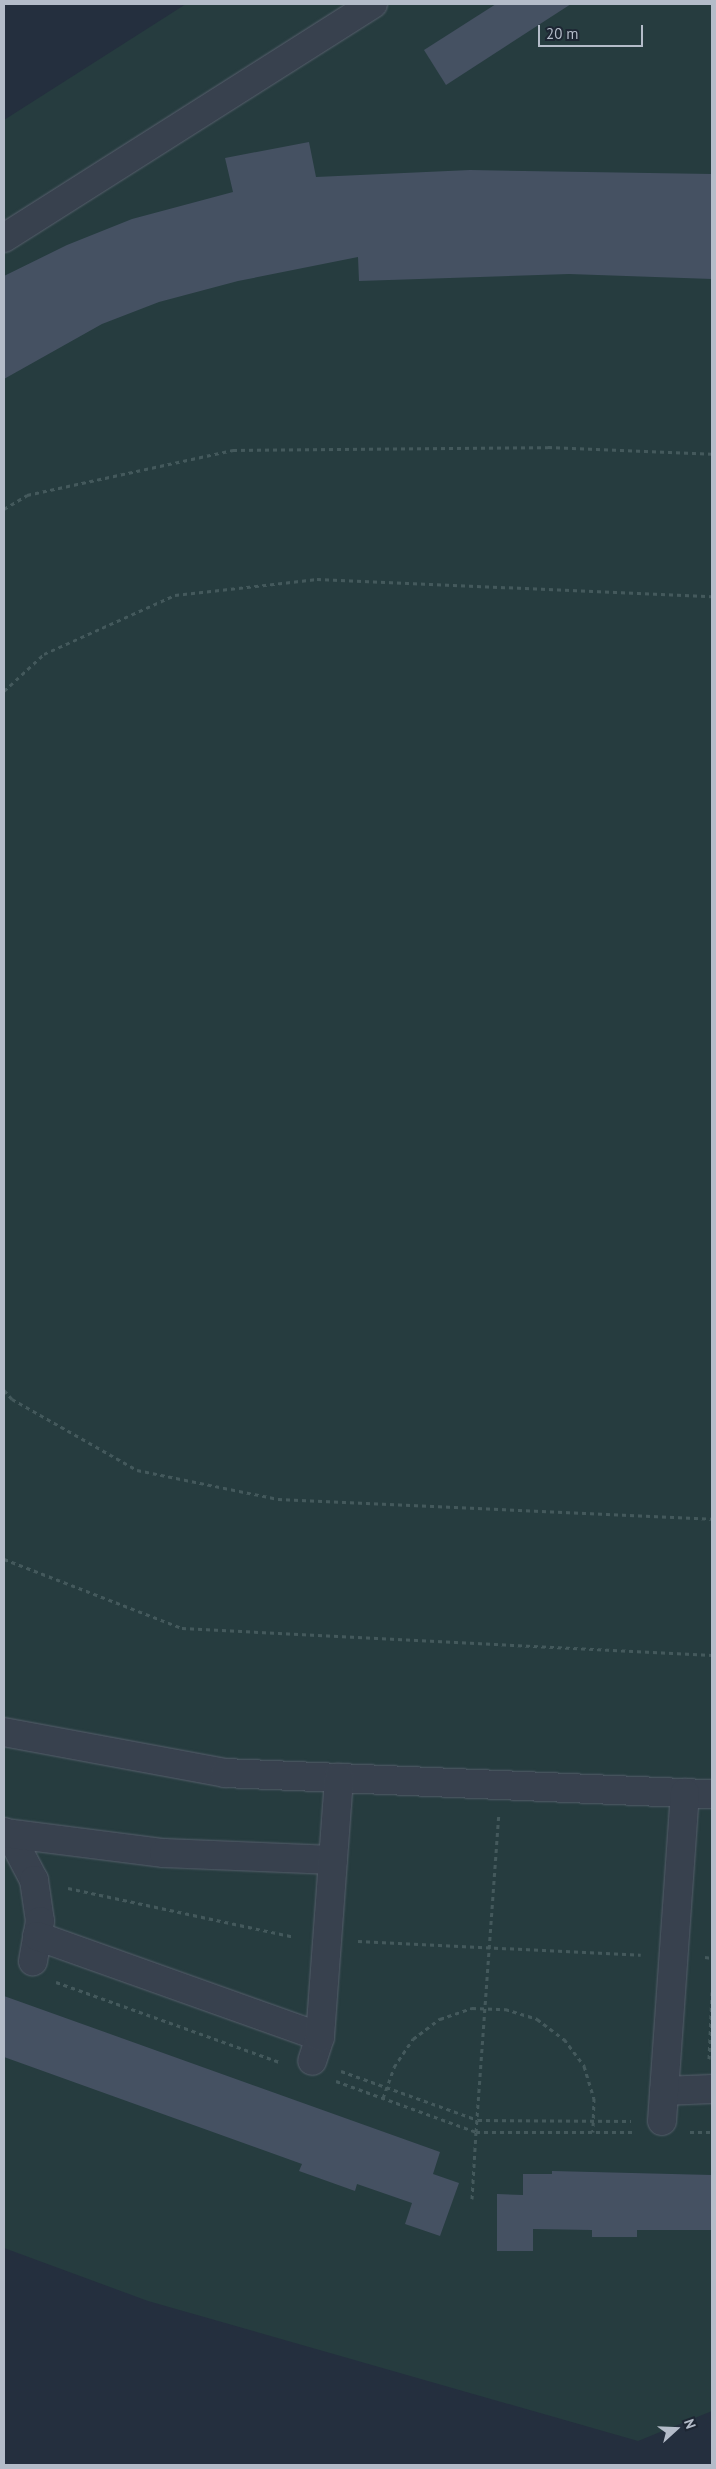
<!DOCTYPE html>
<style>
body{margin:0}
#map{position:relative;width:716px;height:2469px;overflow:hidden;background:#242f3e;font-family:"PT Sans",sans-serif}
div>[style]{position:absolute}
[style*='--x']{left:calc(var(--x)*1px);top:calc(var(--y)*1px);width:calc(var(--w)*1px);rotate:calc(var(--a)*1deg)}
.green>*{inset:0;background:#263c3f}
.building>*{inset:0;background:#455162}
.path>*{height:3px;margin-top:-1.5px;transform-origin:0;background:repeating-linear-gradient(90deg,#44595c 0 4px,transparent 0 8px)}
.roads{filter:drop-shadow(0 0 1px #565f6c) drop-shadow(0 0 1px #565f6c)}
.minor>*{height:28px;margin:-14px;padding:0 14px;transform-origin:14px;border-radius:14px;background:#38414e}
span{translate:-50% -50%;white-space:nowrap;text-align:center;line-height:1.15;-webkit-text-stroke:4.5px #1d2633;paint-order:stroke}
.frame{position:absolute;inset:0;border:5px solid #b4bcc9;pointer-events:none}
.north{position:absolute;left:651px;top:2404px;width:50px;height:50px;-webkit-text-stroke:4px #1d2633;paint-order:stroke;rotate:70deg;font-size:14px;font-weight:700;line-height:20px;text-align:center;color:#b4bcc9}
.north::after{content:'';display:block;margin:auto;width:18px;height:22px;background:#b4bcc9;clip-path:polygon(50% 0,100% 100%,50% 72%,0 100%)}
.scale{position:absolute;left:538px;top:25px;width:105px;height:22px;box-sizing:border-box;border:2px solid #b4bcc9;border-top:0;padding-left:6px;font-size:15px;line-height:18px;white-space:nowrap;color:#b4bcc9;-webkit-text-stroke:4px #1d2633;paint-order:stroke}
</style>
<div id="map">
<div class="green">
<i style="clip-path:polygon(186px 4px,712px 4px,712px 2411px,638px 2441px,148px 2301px,4px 2248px,4px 120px)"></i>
</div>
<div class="building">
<i style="clip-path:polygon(496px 4px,571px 4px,446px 85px,424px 50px)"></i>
<i style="clip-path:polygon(309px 142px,316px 177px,470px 170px,712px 174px,712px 279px,569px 274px,359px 281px,358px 257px,238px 281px,159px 302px,102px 324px,4px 379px,4px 276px,67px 245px,132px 219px,233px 192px,225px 158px)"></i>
<i style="clip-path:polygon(4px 1996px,440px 2152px,433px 2174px,459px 2183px,440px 2236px,405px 2224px,412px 2203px,357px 2184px,355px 2191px,299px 2171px,302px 2164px,4px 2057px)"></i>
<i style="clip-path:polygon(552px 2171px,712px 2175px,712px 2230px,637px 2230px,637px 2237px,592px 2237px,592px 2230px,533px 2229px,533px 2251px,497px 2251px,497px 2194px,523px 2195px,523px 2174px,552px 2174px)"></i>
</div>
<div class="path">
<i style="--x:4;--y:509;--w:27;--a:-31"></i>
<i style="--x:27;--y:495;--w:211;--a:-12.3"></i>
<i style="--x:233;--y:450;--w:315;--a:-0.5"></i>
<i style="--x:548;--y:447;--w:164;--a:2.4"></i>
<i style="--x:4;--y:691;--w:54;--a:-42.8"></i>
<i style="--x:44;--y:654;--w:144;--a:-24.2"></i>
<i style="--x:175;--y:595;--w:143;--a:-6.4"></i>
<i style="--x:317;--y:579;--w:395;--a:2.5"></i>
<i style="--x:4;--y:1390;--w:12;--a:48"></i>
<i style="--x:12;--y:1399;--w:144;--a:29.6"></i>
<i style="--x:137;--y:1470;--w:144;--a:11.6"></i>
<i style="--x:278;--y:1499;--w:434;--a:2.6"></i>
<i style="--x:4;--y:1559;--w:191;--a:21.2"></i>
<i style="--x:182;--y:1628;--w:531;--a:2.92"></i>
<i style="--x:68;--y:1888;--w:231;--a:12.2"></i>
<i style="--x:358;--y:1941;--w:283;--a:2.8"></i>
<i style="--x:705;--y:1957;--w:7;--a:8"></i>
<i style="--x:56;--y:1982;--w:238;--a:19.7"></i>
<i style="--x:709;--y:2059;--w:67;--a:-87.4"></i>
<i style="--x:341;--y:2071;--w:145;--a:19.7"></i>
<i style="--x:478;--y:2120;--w:153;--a:0.4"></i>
<i style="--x:336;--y:2081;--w:149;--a:20"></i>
<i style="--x:476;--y:2132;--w:318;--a:-85.9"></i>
<i style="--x:383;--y:2098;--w:33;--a:-70"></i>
<i style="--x:394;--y:2067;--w:34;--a:-56"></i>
<i style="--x:413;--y:2039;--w:34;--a:-37"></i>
<i style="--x:440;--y:2019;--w:34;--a:-19"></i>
<i style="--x:472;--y:2008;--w:33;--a:2"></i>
<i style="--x:505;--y:2009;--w:34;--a:17"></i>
<i style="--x:537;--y:2019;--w:34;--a:37"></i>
<i style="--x:564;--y:2039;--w:34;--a:53"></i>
<i style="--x:584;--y:2066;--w:34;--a:73"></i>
<i style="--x:594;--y:2098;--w:34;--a:92"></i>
<i style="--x:690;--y:2132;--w:22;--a:0"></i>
<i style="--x:472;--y:2199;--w:67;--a:-86.6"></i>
<i style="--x:476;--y:2132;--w:156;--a:0"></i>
</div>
<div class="roads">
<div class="minor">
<i style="--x:4;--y:238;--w:437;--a:-32.4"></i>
<i style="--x:4;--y:1732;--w:225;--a:10.5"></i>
<i style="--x:225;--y:1773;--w:487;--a:2.5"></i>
<i style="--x:4;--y:1832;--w:16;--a:47"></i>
<i style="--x:15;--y:1844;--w:41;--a:62.2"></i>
<i style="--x:34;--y:1880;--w:41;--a:81.7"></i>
<i style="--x:40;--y:1921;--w:41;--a:99.9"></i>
<i style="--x:5;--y:1833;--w:160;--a:7.2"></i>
<i style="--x:164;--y:1853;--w:169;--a:2.4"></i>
<i style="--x:37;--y:1936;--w:300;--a:19.6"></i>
<i style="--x:320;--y:2037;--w:25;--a:108"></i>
<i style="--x:320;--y:2037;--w:260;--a:-85.8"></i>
<i style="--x:664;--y:2091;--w:48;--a:-2.4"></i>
<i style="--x:662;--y:2121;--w:329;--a:-86"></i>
</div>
</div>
<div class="frame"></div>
<div class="north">N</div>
<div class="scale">20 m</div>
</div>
